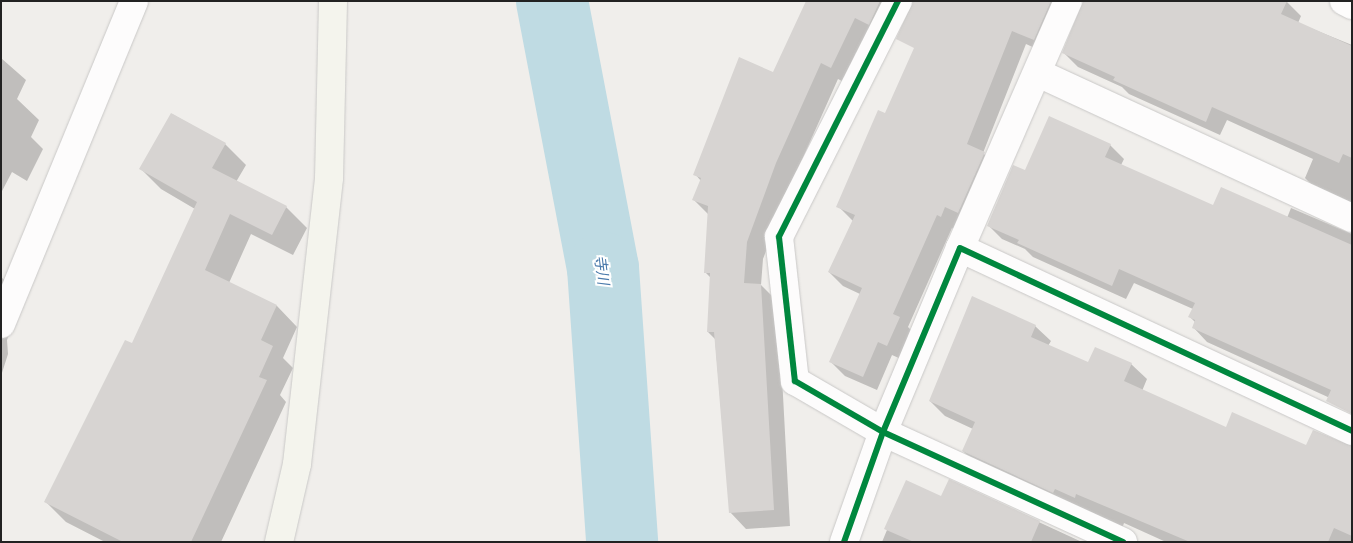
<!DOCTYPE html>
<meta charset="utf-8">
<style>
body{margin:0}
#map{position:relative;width:1353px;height:543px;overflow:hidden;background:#f0eeeb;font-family:"Roboto Condensed","Noto Sans JP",sans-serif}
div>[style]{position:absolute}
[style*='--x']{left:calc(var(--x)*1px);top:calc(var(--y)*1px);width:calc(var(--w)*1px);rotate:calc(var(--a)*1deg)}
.shadow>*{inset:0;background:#0003}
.river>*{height:72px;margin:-36px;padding:0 36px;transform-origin:36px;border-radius:36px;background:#bfdbe3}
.building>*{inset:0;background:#d7d4d2}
.roads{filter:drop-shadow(0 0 1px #c9c8c7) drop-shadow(0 0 1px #c9c8c7)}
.street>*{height:28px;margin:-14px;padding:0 14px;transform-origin:14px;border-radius:14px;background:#fdfcfc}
.secondary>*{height:28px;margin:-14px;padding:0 14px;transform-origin:14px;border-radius:14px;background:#f4f4ed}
.cycleway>*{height:6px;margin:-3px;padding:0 3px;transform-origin:3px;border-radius:3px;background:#00873e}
span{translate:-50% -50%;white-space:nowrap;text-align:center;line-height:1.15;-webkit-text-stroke:4px #fff;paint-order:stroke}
.water-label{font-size:15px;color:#4a7aab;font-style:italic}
.frame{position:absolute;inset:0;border:2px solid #222;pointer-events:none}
</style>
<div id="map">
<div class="shadow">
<i style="clip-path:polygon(814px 1px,890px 1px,848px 84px,838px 79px,793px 180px,763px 259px,761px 285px,778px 302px,790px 526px,746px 529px,730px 512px,715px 339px,708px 332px,711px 278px,705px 272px,709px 215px,694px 200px,701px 181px,695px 174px,774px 74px)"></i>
<i style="clip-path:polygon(955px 1px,1080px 1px,1048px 54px,1026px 44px,983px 153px,998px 168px,955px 230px,952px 228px,908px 327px,913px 332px,901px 359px,892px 355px,877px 390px,845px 376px,831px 362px,860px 294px,843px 286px,829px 272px,853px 221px,838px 206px,886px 115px)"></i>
<i style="clip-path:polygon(1287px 2px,1301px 16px,1298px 23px,1352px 45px,1352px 207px,1319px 192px,1305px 178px,1313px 159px,1227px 120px,1220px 135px,1129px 94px,1122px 87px,1078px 67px,1064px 53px)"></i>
<i style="clip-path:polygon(1px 58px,26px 80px,17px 99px,39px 120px,31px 137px,43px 149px,27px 181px,12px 172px,1px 193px)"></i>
<i style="clip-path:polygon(172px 114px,225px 144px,246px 165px,236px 182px,286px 207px,307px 228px,293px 255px,251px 234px,229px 283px,277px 306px,297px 327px,283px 358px,293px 368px,280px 395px,286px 402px,221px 542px,105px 542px,66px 522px,45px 501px,132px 345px,195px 209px,161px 189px,141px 169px)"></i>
<i style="clip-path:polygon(1110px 145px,1124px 159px,1121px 165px,1214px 207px,1287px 218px,1291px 208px,1352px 234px,1352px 408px,1207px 342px,1193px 327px,1195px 322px,1190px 317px,1193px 309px,1134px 283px,1126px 299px,1033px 257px,1025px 249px,1002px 239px,988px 225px,1026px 172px)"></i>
<i style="clip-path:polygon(1px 277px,24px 298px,7px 340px,8px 354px,1px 376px)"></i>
<i style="clip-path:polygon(1035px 326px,1051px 341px,1048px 346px,1089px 364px,1131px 364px,1147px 379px,1142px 391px,1226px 428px,1352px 469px,1352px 542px,1166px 542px,1124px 523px,1121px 531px,978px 466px,963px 451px,973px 429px,945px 416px,930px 401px)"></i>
<i style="clip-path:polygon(950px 481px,1082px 542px,882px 542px,907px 482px,942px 498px)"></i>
</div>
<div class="river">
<i style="--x:552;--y:1;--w:272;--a:79.2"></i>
<i style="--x:603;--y:268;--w:275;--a:86"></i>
</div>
<div class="building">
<i style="clip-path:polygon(806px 1px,880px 1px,869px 25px,855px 18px,831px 68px,821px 63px,776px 163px,747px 242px,744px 283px,761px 284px,774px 510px,729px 513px,714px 332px,707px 332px,710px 273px,704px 273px,708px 206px,692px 200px,701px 178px,693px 175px,739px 57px,773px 72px)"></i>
<i style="clip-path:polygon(913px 1px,1051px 1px,1034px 40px,1012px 31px,967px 144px,985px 152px,958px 213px,945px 207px,941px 217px,937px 215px,893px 314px,900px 317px,887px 346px,878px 342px,863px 377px,829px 362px,862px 288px,828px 272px,855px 215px,836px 207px,878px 110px,885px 113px,914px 48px,896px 39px)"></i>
<i style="clip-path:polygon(1083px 1px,1287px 1px,1281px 14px,1352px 46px,1352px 158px,1343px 154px,1339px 163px,1212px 107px,1206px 122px,1113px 80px,1115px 77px,1062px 53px)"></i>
<i style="clip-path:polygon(171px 113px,226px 143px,212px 168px,287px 206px,272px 235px,230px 214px,205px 270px,277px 305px,261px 340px,273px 346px,259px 377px,267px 380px,191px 542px,123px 542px,44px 502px,125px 340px,132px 343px,197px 202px,139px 169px)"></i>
<i style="clip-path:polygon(1049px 116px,1111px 144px,1105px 157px,1213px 205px,1221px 187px,1352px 245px,1352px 414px,1326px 401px,1331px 390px,1192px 328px,1195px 320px,1188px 317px,1195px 303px,1119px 269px,1112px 286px,1017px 243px,1019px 240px,987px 226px,1013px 165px,1025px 170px)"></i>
<i style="clip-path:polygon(972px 296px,1036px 325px,1031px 337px,1088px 362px,1095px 347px,1132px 363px,1124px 381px,1226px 427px,1232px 412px,1306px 445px,1313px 430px,1352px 446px,1352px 536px,1334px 528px,1328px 542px,1190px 542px,1076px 494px,1075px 498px,1055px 489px,1053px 493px,962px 451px,975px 422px,929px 401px)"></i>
<i style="clip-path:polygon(949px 479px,1040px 521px,1031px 542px,914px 542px,884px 529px,906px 480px,941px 496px)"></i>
</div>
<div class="roads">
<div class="street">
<i style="--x:898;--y:1;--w:264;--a:116.8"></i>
<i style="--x:779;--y:237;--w:145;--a:83.7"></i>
<i style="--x:795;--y:381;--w:102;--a:30.1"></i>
<i style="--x:883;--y:432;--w:264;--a:24.6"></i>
<i style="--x:1344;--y:1;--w:9;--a:27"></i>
<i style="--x:1038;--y:73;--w:346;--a:24.8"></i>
<i style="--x:960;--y:248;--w:270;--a:-66.4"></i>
<i style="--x:1;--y:324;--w:349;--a:-67.6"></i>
<i style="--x:844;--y:542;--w:117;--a:-70.5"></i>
<i style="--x:883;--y:432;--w:199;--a:-67.3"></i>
<i style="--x:960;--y:248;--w:433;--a:25"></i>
</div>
<div class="secondary">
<i style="--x:279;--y:542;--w:80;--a:-77"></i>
<i style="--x:297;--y:464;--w:288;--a:-83.6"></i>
<i style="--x:329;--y:178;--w:177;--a:-88.7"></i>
</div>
</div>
<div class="cycleway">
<i style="--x:898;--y:1;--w:264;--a:116.8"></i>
<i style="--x:779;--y:237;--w:145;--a:83.7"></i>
<i style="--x:795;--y:381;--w:102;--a:30.1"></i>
<i style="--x:883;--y:432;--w:264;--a:24.6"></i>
<i style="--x:844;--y:542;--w:117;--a:-70.5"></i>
<i style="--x:883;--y:432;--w:199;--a:-67.3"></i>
<i style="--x:960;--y:248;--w:433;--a:25"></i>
</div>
<div class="water-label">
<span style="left:601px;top:270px;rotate:83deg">寺川</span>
</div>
<div class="frame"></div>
</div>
